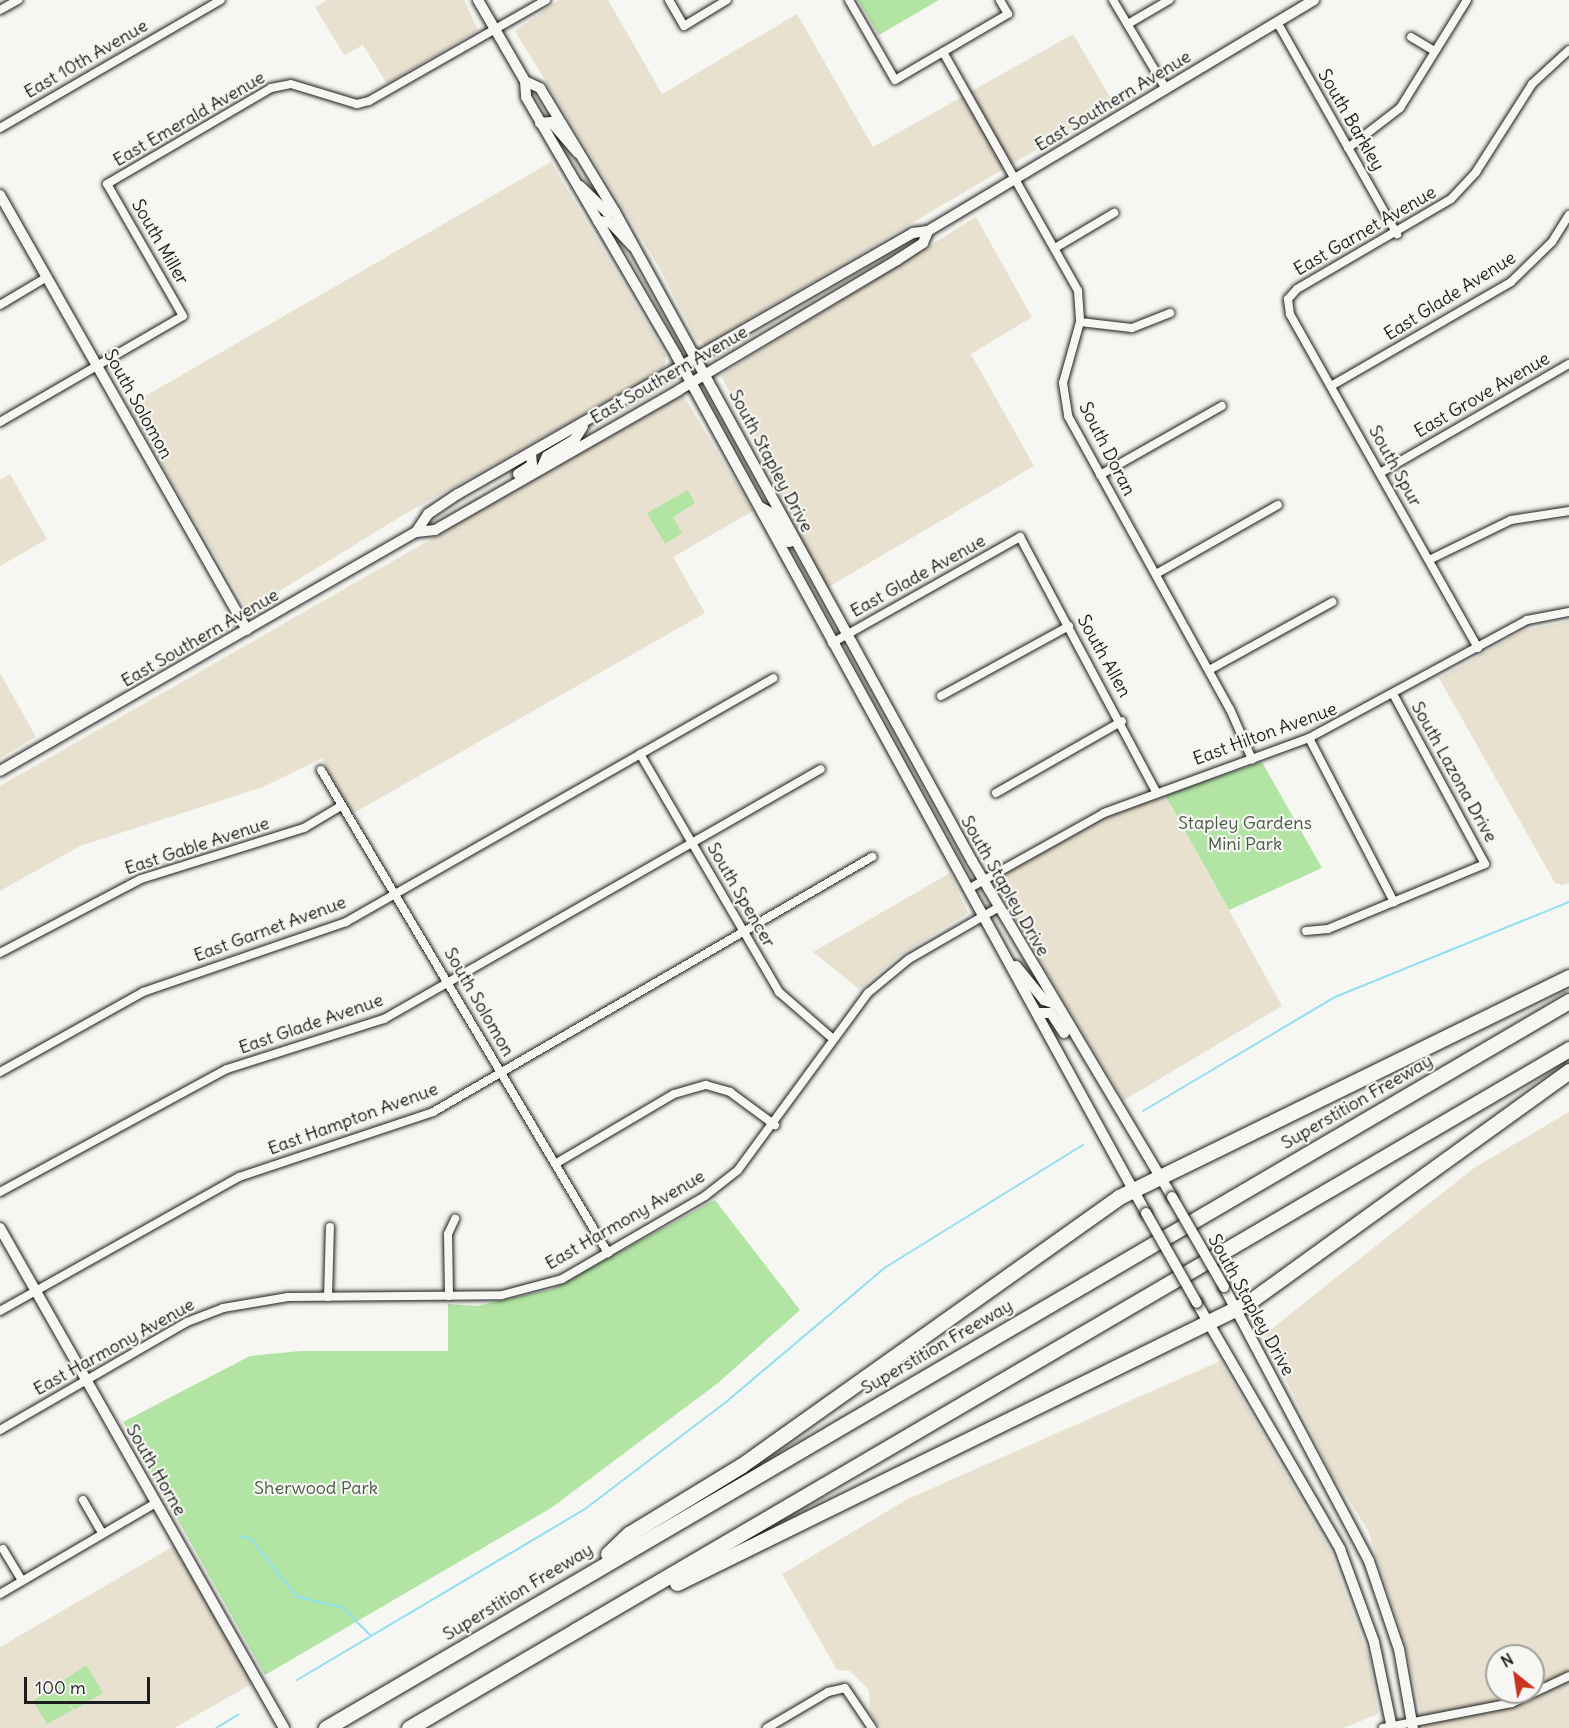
<!DOCTYPE html>
<style>
body{margin:0}
#map{position:relative;width:1569px;height:1728px;overflow:hidden;background:#f6f6f2;font-family:Delius,sans-serif}
div>[style]{position:absolute}
[style*='--x']{left:calc(var(--x)*1px);top:calc(var(--y)*1px);width:calc(var(--w)*1px);rotate:calc(var(--a)*1deg)}
.built>*{inset:0;background:#e9e1d0}
.green>*{inset:0;background:#b2e4a4}
.stream>*{height:2px;margin:-1px;padding:0 1px;transform-origin:1px;border-radius:1px;background:#92dff2}
.roads{filter:drop-shadow(0 0 2px #1c1c1c) drop-shadow(0 0 2px #1c1c1c)}
.minor>*{height:8px;margin:-4px;padding:0 4px;transform-origin:4px;border-radius:4px;background:#f6f6f2}
.tertiary>*{height:10px;margin:-5px;padding:0 5px;transform-origin:5px;border-radius:5px;background:#f6f6f2}
.secondary>*{height:10px;margin:-5px;padding:0 5px;transform-origin:5px;border-radius:5px;background:#f6f6f2}
.motorway>*{height:15px;margin:-7.5px;padding:0 7.5px;transform-origin:7.5px;border-radius:7.5px;background:#f6f6f2}
.bridges{filter:drop-shadow(0 0 2px #1c1c1c) drop-shadow(0 0 2px #1c1c1c)}
.secondary-bridge>*{height:10px;margin:-5px;padding:0 5px;transform-origin:5px;border-radius:5px;background:#f6f6f2}
span{translate:-50% -50%;white-space:nowrap;text-align:center;line-height:1.15;-webkit-text-stroke:4.5px #f6f6f2;paint-order:stroke}
.street-label{font-size:18px;color:#1c1c1c}
.park-label{font-size:18px;color:#495845}
.north{position:absolute;left:1485px;top:1644px;width:60px;height:60px;box-sizing:border-box;background:#f6f6f2;border:2px solid #9f9f9c;border-radius:50%;rotate:330deg;font-size:16px;font-weight:700;line-height:24px;text-align:center;color:#1c1c1c}
.north::after{content:'';display:block;margin:auto;width:21px;height:27px;background:#c8321e;clip-path:polygon(50% 0,100% 100%,50% 72%,0 100%)}
.scale{position:absolute;left:24px;top:1677px;width:126px;height:27px;box-sizing:border-box;border:3px solid #1c1c1c;border-top:0;padding-left:8px;font-size:18px;line-height:21px;white-space:nowrap;color:#1c1c1c;-webkit-text-stroke:4px #f6f6f2;paint-order:stroke}
</style>
<div id="map">
<div class="built">
<i style="clip-path:polygon(327px 0,464px 0,478px 30px,387px 84px,363px 45px,344px 55px,315px 7px)"></i>
<i style="clip-path:polygon(559px 0,608px 0,662px 94px,797px 14px,873px 147px,1073px 34px,1114px 104px,705px 345px,696px 339px,659px 267px,515px 31px)"></i>
<i style="clip-path:polygon(551px 162px,666px 356px,664px 369px,405px 514px,255px 606px,245px 606px,128px 406px)"></i>
<i style="clip-path:polygon(976px 217px,1032px 317px,971px 354px,1034px 466px,825px 589px,721px 375px)"></i>
<i style="clip-path:polygon(683px 395px,753px 511px,673px 557px,705px 613px,352px 814px,322px 758px,263px 787px,80px 846px,0 891px,0 786px)"></i>
<i style="clip-path:polygon(10px 474px,47px 539px,0 566px,0 480px)"></i>
<i style="clip-path:polygon(1569px 621px,1569px 883px,1563px 885px,1555px 883px,1439px 678px,1525px 630px)"></i>
<i style="clip-path:polygon(0 673px,36px 737px,0 758px)"></i>
<i style="clip-path:polygon(1165px 795px,1282px 1006px,1124px 1100px,994px 884px,998px 877px,1111px 814px)"></i>
<i style="clip-path:polygon(950px 873px,968px 913px,900px 955px,859px 989px,813px 952px)"></i>
<i style="clip-path:polygon(evenodd,1569px 1112px,1569px 1728px,1424px 1728px,1405px 1643px,1368px 1530px,1330px 1471px,1264px 1335px,1474px 1168px,1569px 1112px,1497px 1656px,1533px 1656px,1533px 1692px,1497px 1692px,1497px 1656px)"></i>
<i style="clip-path:polygon(1220px 1361px,1330px 1551px,1369px 1658px,1378px 1714px,1344px 1728px,879px 1728px,870px 1712px,869px 1690px,850px 1671px,837px 1670px,782px 1574px,908px 1499px)"></i>
<i style="clip-path:polygon(179px 1543px,257px 1681px,174px 1728px,0 1728px,0 1647px)"></i>
</div>
<div class="green">
<i style="clip-path:polygon(858px 0,939px 0,879px 35px)"></i>
<i style="clip-path:polygon(688px 490px,695px 503px,673px 517px,682px 533px,665px 544px,647px 513px)"></i>
<i style="clip-path:polygon(1262px 762px,1322px 868px,1229px 910px,1165px 795px)"></i>
<i style="clip-path:polygon(715px 1200px,800px 1310px,718px 1383px,551px 1508px,265px 1675px,123px 1422px,250px 1356px,301px 1351px,448px 1351px,448px 1304px,477px 1306px,552px 1289px)"></i>
<i style="clip-path:polygon(86px 1665px,103px 1693px,74px 1710px,62px 1692px,72px 1710px,47px 1724px,33px 1701px)"></i>
</div>
<div class="stream">
<i style="--x:1143;--y:1111;--w:223;--a:-30.7"></i>
<i style="--x:1335;--y:997;--w:253;--a:-22.1"></i>
<i style="--x:240;--y:1536;--w:11;--a:15"></i>
<i style="--x:251;--y:1539;--w:74;--a:51.6"></i>
<i style="--x:297;--y:1597;--w:46;--a:12.5"></i>
<i style="--x:342;--y:1607;--w:41;--a:45"></i>
<i style="--x:297;--y:1680;--w:335;--a:-30.7"></i>
<i style="--x:585;--y:1509;--w:177;--a:-37.2"></i>
<i style="--x:726;--y:1402;--w:209;--a:-40.2"></i>
<i style="--x:886;--y:1267;--w:232;--a:-31.8"></i>
<i style="--x:216;--y:1728;--w:26;--a:-31"></i>
</div>
<div class="roads">
<div class="minor">
<i style="--x:669;--y:0;--w:30;--a:60"></i>
<i style="--x:684;--y:26;--w:50;--a:-31.2"></i>
<i style="--x:849;--y:0;--w:92;--a:60.1"></i>
<i style="--x:895;--y:80;--w:131;--a:-30.3"></i>
<i style="--x:1008;--y:14;--w:16;--a:-120"></i>
<i style="--x:1113;--y:0;--w:104;--a:59.2"></i>
<i style="--x:0;--y:10;--w:21;--a:-29"></i>
<i style="--x:1277;--y:22;--w:244;--a:60.5"></i>
<i style="--x:1128;--y:24;--w:48;--a:-30.3"></i>
<i style="--x:1411;--y:37;--w:27;--a:31"></i>
<i style="--x:943;--y:52;--w:274;--a:60.5"></i>
<i style="--x:1078;--y:291;--w:31;--a:86"></i>
<i style="--x:1080;--y:322;--w:63;--a:105.6"></i>
<i style="--x:1063;--y:383;--w:33;--a:81"></i>
<i style="--x:1068;--y:416;--w:335;--a:61.1"></i>
<i style="--x:1230;--y:709;--w:55;--a:66.3"></i>
<i style="--x:0;--y:128;--w:255;--a:-30.1"></i>
<i style="--x:1348;--y:148;--w:66;--a:-37.6"></i>
<i style="--x:1400;--y:108;--w:127;--a:-58.2"></i>
<i style="--x:1055;--y:248;--w:69;--a:-30.7"></i>
<i style="--x:0;--y:305;--w:55;--a:-30.8"></i>
<i style="--x:1080;--y:322;--w:52;--a:6.6"></i>
<i style="--x:1132;--y:328;--w:41;--a:-21.5"></i>
<i style="--x:1331;--y:386;--w:208;--a:-30"></i>
<i style="--x:1511;--y:282;--w:57;--a:-44.3"></i>
<i style="--x:1552;--y:242;--w:32;--a:-58"></i>
<i style="--x:0;--y:422;--w:211;--a:-30.1"></i>
<i style="--x:183;--y:316;--w:152;--a:-119.9"></i>
<i style="--x:107;--y:184;--w:190;--a:-30.3"></i>
<i style="--x:271;--y:88;--w:20;--a:-11"></i>
<i style="--x:291;--y:84;--w:69;--a:16.9"></i>
<i style="--x:357;--y:104;--w:12;--a:-14"></i>
<i style="--x:369;--y:101;--w:204;--a:-29.7"></i>
<i style="--x:1380;--y:473;--w:218;--a:-30"></i>
<i style="--x:1100;--y:475;--w:140;--a:-29.5"></i>
<i style="--x:1429;--y:560;--w:91;--a:-26"></i>
<i style="--x:1511;--y:520;--w:59;--a:-8.8"></i>
<i style="--x:1156;--y:574;--w:140;--a:-29.5"></i>
<i style="--x:832;--y:643;--w:216;--a:-29.4"></i>
<i style="--x:1020;--y:537;--w:289;--a:61.9"></i>
<i style="--x:1478;--y:648;--w:383;--a:-119.4"></i>
<i style="--x:1290;--y:314;--w:15;--a:-98"></i>
<i style="--x:1288;--y:299;--w:13;--a:-48"></i>
<i style="--x:1297;--y:289;--w:178;--a:-30.3"></i>
<i style="--x:1451;--y:199;--w:37;--a:-47"></i>
<i style="--x:1476;--y:172;--w:104;--a:-57.5"></i>
<i style="--x:1532;--y:84;--w:50;--a:-42.6"></i>
<i style="--x:1209;--y:670;--w:141;--a:-28.9"></i>
<i style="--x:941;--y:696;--w:146;--a:-28.7"></i>
<i style="--x:1309;--y:738;--w:185;--a:62.6"></i>
<i style="--x:640;--y:754;--w:276;--a:59.7"></i>
<i style="--x:779;--y:992;--w:70;--a:41"></i>
<i style="--x:321;--y:770;--w:562;--a:59.28"></i>
<i style="--x:996;--y:793;--w:145;--a:-29.7"></i>
<i style="--x:970;--y:888;--w:154;--a:-29.2"></i>
<i style="--x:1104;--y:813;--w:218;--a:-20.1"></i>
<i style="--x:1309;--y:738;--w:248;--a:-28.4"></i>
<i style="--x:1527;--y:620;--w:43;--a:-10.8"></i>
<i style="--x:1306;--y:931;--w:22;--a:-5"></i>
<i style="--x:1328;--y:929;--w:170;--a:-22.5"></i>
<i style="--x:1485;--y:864;--w:191;--a:-118.4"></i>
<i style="--x:0;--y:953;--w:159;--a:-27.7"></i>
<i style="--x:141;--y:879;--w:171;--a:-17.4"></i>
<i style="--x:304;--y:828;--w:43;--a:-30.7"></i>
<i style="--x:0;--y:1072;--w:164;--a:-29.2"></i>
<i style="--x:143;--y:992;--w:215;--a:-19"></i>
<i style="--x:346;--y:922;--w:492;--a:-29.7"></i>
<i style="--x:555;--y:1164;--w:138;--a:-30.5"></i>
<i style="--x:674;--y:1094;--w:33;--a:-16"></i>
<i style="--x:706;--y:1085;--w:25;--a:16"></i>
<i style="--x:730;--y:1092;--w:56;--a:36.3"></i>
<i style="--x:0;--y:1192;--w:258;--a:-28.5"></i>
<i style="--x:227;--y:1069;--w:165;--a:-17.7"></i>
<i style="--x:384;--y:1019;--w:503;--a:-29.77"></i>
<i style="--x:449;--y:1296;--w:62;--a:-90.9"></i>
<i style="--x:448;--y:1234;--w:17;--a:-65"></i>
<i style="--x:328;--y:1297;--w:70;--a:-88.4"></i>
<i style="--x:0;--y:1311;--w:274;--a:-29.3"></i>
<i style="--x:239;--y:1177;--w:205;--a:-18.5"></i>
<i style="--x:433;--y:1112;--w:508;--a:-30.15"></i>
<i style="--x:0;--y:1430;--w:216;--a:-30"></i>
<i style="--x:187;--y:1322;--w:39;--a:-21"></i>
<i style="--x:223;--y:1308;--w:66;--a:-9.6"></i>
<i style="--x:288;--y:1297;--w:214;--a:-0.5"></i>
<i style="--x:502;--y:1295;--w:62;--a:-14.9"></i>
<i style="--x:562;--y:1279;--w:165;--a:-30.1"></i>
<i style="--x:705;--y:1196;--w:42;--a:-38.2"></i>
<i style="--x:738;--y:1170;--w:220;--a:-53.7"></i>
<i style="--x:868;--y:993;--w:53;--a:-39.7"></i>
<i style="--x:909;--y:959;--w:104;--a:-30"></i>
<i style="--x:83;--y:1500;--w:39;--a:60"></i>
<i style="--x:3;--y:1549;--w:37;--a:59"></i>
<i style="--x:0;--y:1594;--w:181;--a:-30.3"></i>
<i style="--x:767;--y:1728;--w:71;--a:-30.5"></i>
<i style="--x:828;--y:1692;--w:17;--a:-13"></i>
<i style="--x:845;--y:1688;--w:48;--a:56"></i>
<i style="--x:1383;--y:1728;--w:131;--a:-11"></i>
<i style="--x:1512;--y:1703;--w:63;--a:-25.3"></i>
</div>
<div class="tertiary">
<i style="--x:0;--y:195;--w:500;--a:60.41"></i>
<i style="--x:0;--y:1228;--w:575;--a:60.4"></i>
</div>
<div class="secondary">
<i style="--x:478;--y:0;--w:94;--a:59.9"></i>
<i style="--x:525;--y:81;--w:16;--a:86"></i>
<i style="--x:526;--y:97;--w:298;--a:59.8"></i>
<i style="--x:676;--y:355;--w:978;--a:61.29"></i>
<i style="--x:525;--y:81;--w:17;--a:25"></i>
<i style="--x:540;--y:88;--w:145;--a:58.8"></i>
<i style="--x:615;--y:212;--w:741;--a:61.19"></i>
<i style="--x:972;--y:861;--w:391;--a:59.2"></i>
<i style="--x:540;--y:123;--w:11;--a:-5"></i>
<i style="--x:551;--y:122;--w:41;--a:48.9"></i>
<i style="--x:580;--y:186;--w:37;--a:44"></i>
<i style="--x:607;--y:212;--w:8;--a:0"></i>
<i style="--x:598;--y:221;--w:12;--a:5"></i>
<i style="--x:610;--y:222;--w:33;--a:47"></i>
<i style="--x:541;--y:469;--w:14;--a:-65"></i>
<i style="--x:547;--y:456;--w:33;--a:-31"></i>
<i style="--x:575;--y:439;--w:15;--a:-58"></i>
<i style="--x:518;--y:474;--w:17;--a:-33"></i>
<i style="--x:532;--y:465;--w:12;--a:-95"></i>
<i style="--x:760;--y:507;--w:15;--a:28"></i>
<i style="--x:773;--y:514;--w:32;--a:60"></i>
<i style="--x:789;--y:542;--w:6;--a:-18"></i>
<i style="--x:416;--y:532;--w:19;--a:-6"></i>
<i style="--x:435;--y:530;--w:281;--a:-29.8"></i>
<i style="--x:679;--y:390;--w:254;--a:-30.8"></i>
<i style="--x:897;--y:260;--w:31;--a:-33"></i>
<i style="--x:923;--y:243;--w:13;--a:-67"></i>
<i style="--x:0;--y:771;--w:480;--a:-29.9"></i>
<i style="--x:416;--y:532;--w:22;--a:-56"></i>
<i style="--x:428;--y:514;--w:36;--a:-34"></i>
<i style="--x:458;--y:494;--w:525;--a:-29.84"></i>
<i style="--x:913;--y:233;--w:15;--a:-8"></i>
<i style="--x:928;--y:231;--w:450;--a:-30.9"></i>
<i style="--x:1016;--y:966;--w:44;--a:50.5"></i>
<i style="--x:1044;--y:1000;--w:12;--a:20"></i>
<i style="--x:1039;--y:1013;--w:12;--a:0"></i>
<i style="--x:1051;--y:1013;--w:24;--a:57"></i>
<i style="--x:1224;--y:1287;--w:310;--a:62.1"></i>
<i style="--x:1369;--y:1561;--w:93;--a:71.2"></i>
<i style="--x:1399;--y:1649;--w:80;--a:80"></i>
<i style="--x:1197;--y:1303;--w:285;--a:59.8"></i>
<i style="--x:1340;--y:1549;--w:99;--a:69.9"></i>
<i style="--x:1374;--y:1642;--w:88;--a:78.2"></i>
</div>
<div class="motorway">
<i style="--x:608;--y:1554;--w:29;--a:-44"></i>
<i style="--x:629;--y:1534;--w:132;--a:-31.4"></i>
<i style="--x:742;--y:1465;--w:463;--a:-35.4"></i>
<i style="--x:1119;--y:1197;--w:501;--a:-26.05"></i>
<i style="--x:677;--y:1583;--w:637;--a:-26.16"></i>
<i style="--x:1249;--y:1302;--w:395;--a:-35.8"></i>
<i style="--x:326;--y:1728;--w:1440;--a:-30.32"></i>
<i style="--x:409;--y:1728;--w:1344;--a:-30.34"></i>
</div>
</div>
<div class="bridges">
<div class="secondary-bridge">
<i style="--x:1172;--y:1197;--w:104;--a:60"></i>
<i style="--x:1146;--y:1213;--w:103;--a:60.5"></i>
</div>
</div>
<div class="street-label">
<span style="left:86px;top:59px;rotate:-30deg">East 10th Avenue</span>
<span style="left:1113px;top:101px;rotate:-31deg">East Southern Avenue</span>
<span style="left:189px;top:119px;rotate:-30deg">East Emerald Avenue</span>
<span style="left:1351px;top:120px;rotate:60deg">South Barkley</span>
<span style="left:1365px;top:231px;rotate:-30deg">East Garnet Avenue</span>
<span style="left:160px;top:242px;rotate:60deg">South Miller</span>
<span style="left:1450px;top:296px;rotate:-32deg">East Glade Avenue</span>
<span style="left:669px;top:375px;rotate:-30deg">East Southern Avenue</span>
<span style="left:1482px;top:395px;rotate:-30deg">East Grove Avenue</span>
<span style="left:138px;top:404px;rotate:61deg">South Solomon</span>
<span style="left:1107px;top:449px;rotate:63deg">South Doran</span>
<span style="left:771px;top:461px;rotate:62deg">South Stapley Drive</span>
<span style="left:1395px;top:466px;rotate:61deg">South Spur</span>
<span style="left:918px;top:576px;rotate:-29deg">East Glade Avenue</span>
<span style="left:200px;top:638px;rotate:-30deg">East Southern Avenue</span>
<span style="left:1104px;top:656px;rotate:61deg">South Allen</span>
<span style="left:1265px;top:734px;rotate:-20deg">East Hilton Avenue</span>
<span style="left:1454px;top:772px;rotate:61deg">South Lazona Drive</span>
<span style="left:197px;top:846px;rotate:-18deg">East Gable Avenue</span>
<span style="left:1005px;top:886px;rotate:60deg">South Stapley Drive</span>
<span style="left:741px;top:895px;rotate:60deg">South Spencer</span>
<span style="left:270px;top:929px;rotate:-20deg">East Garnet Avenue</span>
<span style="left:479px;top:1002px;rotate:60deg">South Solomon</span>
<span style="left:311px;top:1024px;rotate:-19deg">East Glade Avenue</span>
<span style="left:1357px;top:1102px;rotate:-30deg">Superstition Freeway</span>
<span style="left:353px;top:1119px;rotate:-20deg">East Hampton Avenue</span>
<span style="left:625px;top:1220px;rotate:-30deg">East Harmony Avenue</span>
<span style="left:1251px;top:1305px;rotate:61deg">South Stapley Drive</span>
<span style="left:114px;top:1347px;rotate:-29deg">East Harmony Avenue</span>
<span style="left:937px;top:1347px;rotate:-30deg">Superstition Freeway</span>
<span style="left:156px;top:1470px;rotate:60deg">South Horne</span>
<span style="left:518px;top:1592px;rotate:-31deg">Superstition Freeway</span>
</div>
<div class="park-label">
<span style="left:1245px;top:834px">Stapley Gardens<br>Mini Park</span>
<span style="left:316px;top:1488px">Sherwood Park</span>
</div>
<div class="north">N</div>
<div class="scale">100 m</div>
</div>
